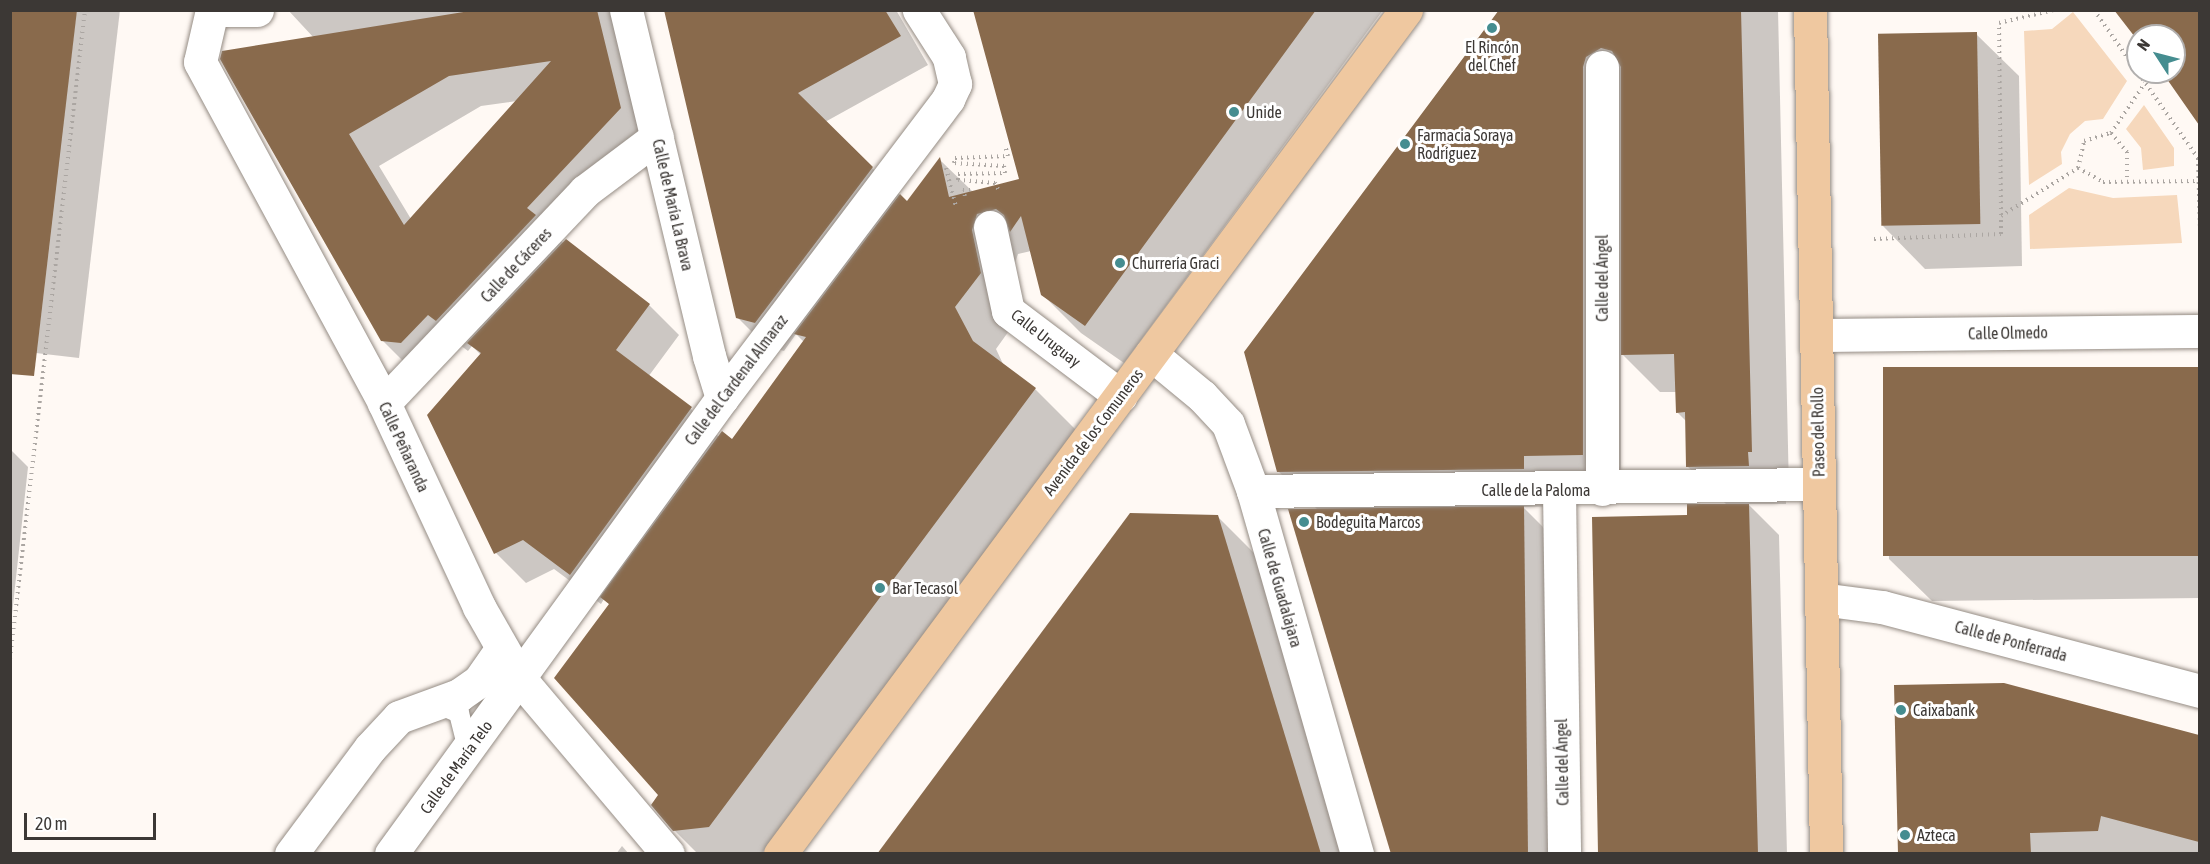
<!DOCTYPE html>
<meta charset="utf-8">
<style>
body{margin:0}
#map{position:relative;width:2210px;height:864px;overflow:hidden;background:#fff9f4;font-family:"Asap Condensed",sans-serif}
div>[style]{position:absolute}
[style*='--x']{left:calc(var(--x)*1px);top:calc(var(--y)*1px);width:calc(var(--w)*1px);rotate:calc(var(--a)*1deg)}
.green>*{inset:0;background:#f6d8bc}
.shadow>*{inset:0;background:#0003}
.building>*{inset:0;background:#896a4c;transform-origin:0 0}
.path>*{height:4px;margin-top:-2px;transform-origin:0;background:repeating-linear-gradient(90deg,#aba6a2 0 1.5px,transparent 0 6px)}
.roads{filter:drop-shadow(0 0 2px #958c84) drop-shadow(0 0 2px #958c84)}
.lane>*{height:20px;margin:-10px;padding:0 10px;transform-origin:10px;border-radius:10px;background:#fff}
.street>*{height:33px;margin:-16.5px;padding:0 16.5px;transform-origin:16.5px;border-radius:16.5px;background:#fff}
.primary>*{height:33px;margin:-16.5px;padding:0 16.5px;transform-origin:16.5px;border-radius:16.5px;background:#efc8a0}
.dots>*{width:16px;height:16px;translate:-50% -50%;box-sizing:border-box;border:3px solid #fff;border-radius:50%}
span{translate:-50% -50%;white-space:nowrap;text-align:center;line-height:1.15;-webkit-text-stroke:6px #fff;paint-order:stroke}
.poi-label{font-size:16px;color:#3c3835}
.left{translate:0 -50%;text-align:left}
.street-label{font-size:16px;color:#3c3835}
.frame{position:absolute;inset:0;border:12px solid #3c3835;pointer-events:none}
.north{position:absolute;left:2126px;top:24px;width:60px;height:60px;box-sizing:border-box;background:#fff;border:2px solid #b1afae;border-radius:50%;rotate:306deg;font-size:16px;font-weight:700;line-height:24px;text-align:center;color:#3c3835}
.north::after{content:'';display:block;margin:auto;width:21px;height:27px;background:#458d90;clip-path:polygon(50% 0,100% 100%,50% 72%,0 100%)}
.scale{position:absolute;left:24px;top:813px;width:132px;height:27px;box-sizing:border-box;border:3px solid #3c3835;border-top:0;padding-left:8px;font-size:18px;line-height:21px;white-space:nowrap;color:#3c3835;-webkit-text-stroke:4px #fff;paint-order:stroke}
</style>
<div id="map">
<div class="green">
<i style="clip-path:polygon(2073px 12px,2127px 81px,2103px 119px,2085px 121px,2070px 134px,2061px 152px,2062px 164px,2029px 185px,2024px 31px,2052px 29px)"></i>
<i style="clip-path:polygon(2144px 105px,2174px 148px,2174px 166px,2143px 170px,2141px 148px,2126px 129px)"></i>
<i style="clip-path:polygon(2069px 188px,2113px 198px,2177px 195px,2182px 243px,2030px 249px,2029px 215px)"></i>
</div>
<div class="shadow">
<i style="clip-path:polygon(10px 10px,120px 10px,79px 358px,10px 350px)"></i>
<i style="clip-path:polygon(evenodd,288px 10px,608px 10px,623px 25px,651px 140px,558px 239px,649px 305px,679px 335px,648px 377px,691px 409px,719px 437px,732px 441px,805px 343px,796px 334px,784px 351px,766px 346px,737px 317px,665px 10px,896px 10px,928px 65px,825px 122px,908px 203px,940px 160px,973px 192px,1020px 180px,975px 10px,1383px 10px,1124px 363px,1081px 333px,1042px 294px,1031px 251px,1018px 254px,1012px 272px,1021px 314px,996px 349px,1004px 366px,1035px 389px,1076px 430px,761px 854px,698px 854px,674px 830px,660px 795px,610px 605px,604px 599px,601px 604px,554px 569px,526px 583px,496px 553px,429px 415px,481px 355px,472px 346px,468px 351px,460px 345px,414px 372px,382px 340px,314px 38px,288px 10px,517px 101px,411px 219px,379px 166px,481px 106px,517px 101px)"></i>
<i style="clip-path:polygon(1499px 10px,1778px 10px,1789px 490px,1786px 490px,1786px 504px,1748px 504px,1779px 535px,1787px 854px,1599px 854px,1688px 517px,1727px 505px,1687px 466px,1687px 422px,1677px 412px,1677px 392px,1660px 392px,1621px 353px,1621px 493px,1562px 506px,1523px 507px,1563px 547px,1566px 854px,1393px 854px,1318px 510px,1278px 471px,1246px 353px)"></i>
<i style="clip-path:polygon(2116px 10px,2200px 10px,2200px 122px,2164px 72px,2174px 72px,2174px 36px,2138px 38px)"></i>
<i style="clip-path:polygon(1976px 34px,2019px 76px,2022px 266px,1925px 269px,1883px 226px)"></i>
<i style="clip-path:polygon(2200px 370px,2200px 598px,1932px 601px,1889px 559px,1884px 373px)"></i>
<i style="clip-path:polygon(10px 449px,28px 467px,10px 633px)"></i>
<i style="clip-path:polygon(1217px 516px,1256px 555px,1347px 854px,879px 854px)"></i>
<i style="clip-path:polygon(2004px 685px,2200px 737px,2200px 854px,1899px 854px)"></i>
<i style="clip-path:polygon(622px 846px,629px 854px,616px 854px)"></i>
</div>
<div class="building">
<i style="clip-path:polygon(10px 10px,77px 10px,34px 376px,10px 374px)"></i>
<i style="clip-path:polygon(evenodd,476px 10px,597px 10px,621px 108px,527px 208px,536px 215px,436px 321px,428px 315px,401px 343px,381px 341px,230px 77px,220px 59px,222px 51px,476px 10px,551px 61px,404px 225px,349px 134px,449px 76px,551px 61px)"></i>
<i style="clip-path:polygon(664px 10px,885px 10px,901px 36px,798px 93px,873px 167px,755px 323px,736px 318px)"></i>
<i style="clip-path:polygon(973px 10px,1316px 10px,1085px 326px,1041px 295px,1021px 216px,1010px 232px,1004px 215px,996px 209px,977px 214px,972px 230px,981px 273px,955px 307px,973px 341px,1036px 388px,709px 827px,673px 831px,651px 805px,658px 795px,554px 678px,609px 604px,600px 597px,722px 431px,732px 439px,806px 337px,794px 334px,900px 194px,907px 201px,940px 157px,949px 197px,1019px 179px)"></i>
<i style="clip-path:polygon(1499px 10px,1741px 10px,1752px 452px,1748px 452px,1749px 466px,1686px 467px,1685px 412px,1676px 413px,1674px 354px,1621px 355px,1621px 67px,1612px 51px,1601px 48px,1586px 57px,1583px 67px,1583px 455px,1524px 456px,1524px 469px,1277px 472px,1244px 352px)"></i>
<i style="clip-path:polygon(2114px 10px,2199px 10px,2199px 125px,2162px 72px,2174px 72px,2174px 36px,2138px 36px,2138px 41px)"></i>
<i style="left:1977px;top:32px;width:192px;height:99px;rotate:89deg"></i>
<i style="clip-path:polygon(566px 239px,650px 304px,616px 350px,692px 407px,570px 575px,523px 540px,494px 554px,427px 415px,481px 353px,467px 343px)"></i>
<i style="left:2199px;top:367px;width:189px;height:316px;rotate:90deg"></i>
<i style="clip-path:polygon(1687px 504px,1749px 504px,1758px 854px,1598px 854px,1592px 517px,1687px 515px)"></i>
<i style="clip-path:polygon(1524px 506px,1528px 854px,1391px 854px,1288px 509px)"></i>
<i style="clip-path:polygon(1130px 513px,1218px 515px,1321px 854px,877px 854px)"></i>
<i style="clip-path:polygon(2004px 683px,2199px 735px,2199px 842px,2101px 816px,2098px 831px,2030px 833px,2031px 854px,1898px 854px,1894px 685px)"></i>
</div>
<div class="path">
<i style="--x:2094;--y:10;--w:181;--a:54.9"></i>
<i style="--x:2198;--y:158;--w:72;--a:88.4"></i>
<i style="--x:2111;--y:133;--w:25;--a:50"></i>
<i style="--x:2127;--y:152;--w:30;--a:90"></i>
<i style="--x:946;--y:168;--w:40;--a:75.6"></i>
<i style="--x:2078;--y:168;--w:29;--a:29"></i>
<i style="--x:2103;--y:182;--w:95;--a:-0.6"></i>
<i style="--x:998;--y:189;--w:7;--a:-117"></i>
<i style="--x:995;--y:183;--w:37;--a:-175"></i>
<i style="--x:958;--y:180;--w:6;--a:-90"></i>
<i style="--x:958;--y:174;--w:47;--a:-1.2"></i>
<i style="--x:1005;--y:173;--w:7;--a:-98"></i>
<i style="--x:1004;--y:166;--w:50;--a:-176.6"></i>
<i style="--x:954;--y:163;--w:5;--a:-79"></i>
<i style="--x:955;--y:158;--w:53;--a:-2.2"></i>
<i style="--x:1008;--y:156;--w:11;--a:-105"></i>
<i style="--x:965;--y:196;--w:6;--a:-108"></i>
<i style="--x:963;--y:190;--w:9;--a:0"></i>
<i style="--x:2001;--y:215;--w:192;--a:-90.6"></i>
<i style="--x:1999;--y:23;--w:57;--a:-13.3"></i>
<i style="--x:1874;--y:239;--w:127;--a:-2.3"></i>
<i style="--x:2001;--y:234;--w:18;--a:-90"></i>
<i style="--x:2001;--y:216;--w:91;--a:-31.9"></i>
<i style="--x:2078;--y:168;--w:28;--a:-77"></i>
<i style="--x:2084;--y:141;--w:28;--a:-17"></i>
<i style="--x:2111;--y:133;--w:60;--a:-55.8"></i>
<i style="--x:10;--y:659;--w:653;--a:-83.41"></i>
</div>
<div class="roads">
<div class="lane">
<i style="--x:439;--y:704;--w:22;--a:24"></i>
<i style="--x:459;--y:713;--w:38;--a:76"></i>
</div>
<div class="street">
<i style="--x:212;--y:10;--w:53;--a:103"></i>
<i style="--x:200;--y:62;--w:387;--a:61.6"></i>
<i style="--x:384;--y:403;--w:225;--a:65"></i>
<i style="--x:479;--y:607;--w:83;--a:60.3"></i>
<i style="--x:520;--y:679;--w:229;--a:49.8"></i>
<i style="--x:217;--y:10;--w:40;--a:0"></i>
<i style="--x:626;--y:10;--w:356;--a:76.5"></i>
<i style="--x:709;--y:356;--w:44;--a:72.8"></i>
<i style="--x:990;--y:227;--w:86;--a:77.9"></i>
<i style="--x:1008;--y:311;--w:141;--a:37"></i>
<i style="--x:1816;--y:335;--w:384;--a:-0.6"></i>
<i style="--x:1151;--y:354;--w:66;--a:39.5"></i>
<i style="--x:1202;--y:396;--w:38;--a:47"></i>
<i style="--x:1228;--y:424;--w:72;--a:69.5"></i>
<i style="--x:1253;--y:491;--w:378;--a:74"></i>
<i style="--x:384;--y:403;--w:292;--a:-46.5"></i>
<i style="--x:585;--y:191;--w:90;--a:-36.9"></i>
<i style="--x:1602;--y:489;--w:422;--a:-90"></i>
<i style="--x:1559;--y:490;--w:364;--a:89.2"></i>
<i style="--x:1253;--y:491;--w:566;--a:-0.71"></i>
<i style="--x:1821;--y:599;--w:62;--a:7.5"></i>
<i style="--x:1882;--y:607;--w:329;--a:14.8"></i>
<i style="--x:291;--y:854;--w:132;--a:-53.3"></i>
<i style="--x:370;--y:748;--w:42;--a:-46.9"></i>
<i style="--x:399;--y:717;--w:64;--a:-20.1"></i>
<i style="--x:459;--y:695;--w:24;--a:-35"></i>
<i style="--x:479;--y:681;--w:40;--a:-55.1"></i>
<i style="--x:391;--y:854;--w:563;--a:-54.02"></i>
<i style="--x:722;--y:398;--w:375;--a:-52.9"></i>
<i style="--x:948;--y:99;--w:17;--a:-65"></i>
<i style="--x:955;--y:84;--w:28;--a:-103"></i>
<i style="--x:949;--y:57;--w:56;--a:-122.6"></i>
</div>
<div class="primary">
<i style="--x:1810;--y:10;--w:844;--a:88.91"></i>
<i style="--x:780;--y:854;--w:1051;--a:-53.44"></i>
</div>
</div>
<div class="dots">
<i style="left:1492px;top:28px;background:#458d90"></i>
<i style="left:1234px;top:112px;background:#458d90"></i>
<i style="left:1405px;top:144px;background:#458d90"></i>
<i style="left:1120px;top:263px;background:#458d90"></i>
<i style="left:1304px;top:522px;background:#458d90"></i>
<i style="left:880px;top:588px;background:#458d90"></i>
<i style="left:1901px;top:710px;background:#458d90"></i>
<i style="left:1905px;top:835px;background:#458d90"></i>
</div>
<div class="poi-label">
<span style="left:1492px;top:56px">El Rincón<br>del Chef</span>
<span class="left" style="left:1246px;top:112px">Unide</span>
<span class="left" style="left:1417px;top:144px">Farmacia Soraya<br>Rodríguez</span>
<span class="left" style="left:1132px;top:263px">Churrería Graci</span>
<span class="left" style="left:1316px;top:522px">Bodeguita Marcos</span>
<span class="left" style="left:892px;top:588px">Bar Tecasol</span>
<span class="left" style="left:1913px;top:710px">Caixabank</span>
<span class="left" style="left:1917px;top:835px">Azteca</span>
</div>
<div class="street-label">
<span style="left:673px;top:205px;rotate:77deg">Calle de María La Brava</span>
<span style="left:516px;top:265px;rotate:-47deg">Calle de Cáceres</span>
<span style="left:1602px;top:278px;rotate:-90deg">Calle del Ángel</span>
<span style="left:2008px;top:333px;rotate:-1deg">Calle Olmedo</span>
<span style="left:1046px;top:338px;rotate:38deg">Calle Uruguay</span>
<span style="left:736px;top:380px;rotate:-53deg">Calle del Cardenal Almaraz</span>
<span style="left:1093px;top:432px;rotate:-53deg">Avenida de los Comuneros</span>
<span style="left:1818px;top:432px;rotate:-91deg">Paseo del Rollo</span>
<span style="left:404px;top:447px;rotate:65deg">Calle Peñaranda</span>
<span style="left:1536px;top:490px">Calle de la Paloma</span>
<span style="left:1280px;top:588px;rotate:74deg">Calle de Guadalajara</span>
<span style="left:2011px;top:641px;rotate:15deg">Calle de Ponferrada</span>
<span style="left:1562px;top:762px;rotate:-91deg">Calle del Ángel</span>
<span style="left:456px;top:767px;rotate:-54deg">Calle de María Telo</span>
</div>
<div class="frame"></div>
<div class="north">N</div>
<div class="scale">20 m</div>
</div>
